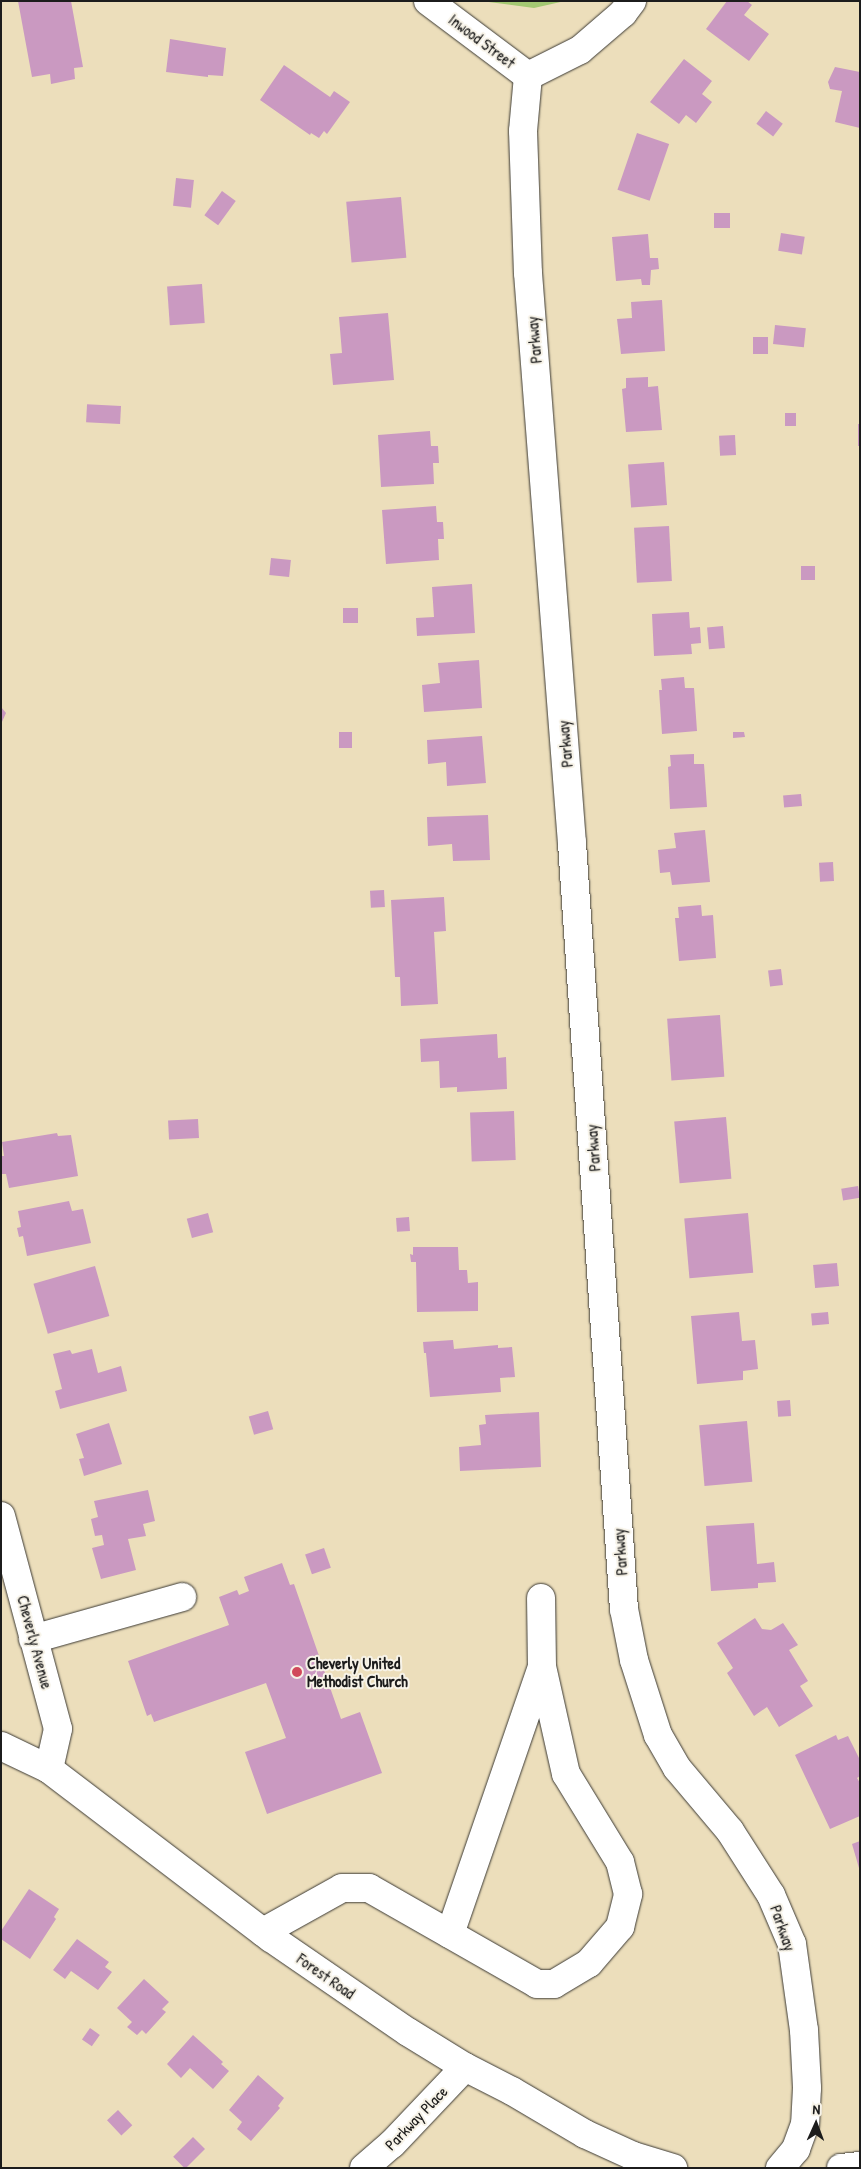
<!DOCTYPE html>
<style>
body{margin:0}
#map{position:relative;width:861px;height:2169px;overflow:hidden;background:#ecdebb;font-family:"Patrick Hand",sans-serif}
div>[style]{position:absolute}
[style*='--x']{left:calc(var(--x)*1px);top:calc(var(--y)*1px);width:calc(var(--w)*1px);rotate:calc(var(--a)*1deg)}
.green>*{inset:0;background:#a4c872}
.building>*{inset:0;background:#ca99c1;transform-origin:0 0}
.roads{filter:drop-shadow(0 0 1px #3b3934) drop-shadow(0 0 1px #3b3934)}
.minor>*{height:28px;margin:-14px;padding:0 14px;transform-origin:14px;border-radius:14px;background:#fff}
.dots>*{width:14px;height:14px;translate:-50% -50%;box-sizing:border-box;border:2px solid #f7f3e8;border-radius:50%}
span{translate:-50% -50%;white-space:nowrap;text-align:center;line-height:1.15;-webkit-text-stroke:4px #f7f3e8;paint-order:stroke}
.street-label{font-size:16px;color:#1c1c1c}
.poi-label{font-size:16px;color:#1c1c1c;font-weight:700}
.left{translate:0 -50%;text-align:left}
.frame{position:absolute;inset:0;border:2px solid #1c1c1c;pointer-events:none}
.north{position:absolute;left:791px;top:2099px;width:50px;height:50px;-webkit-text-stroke:4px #f7f3e8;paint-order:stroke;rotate:2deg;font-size:14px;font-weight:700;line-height:20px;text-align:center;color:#1c1c1c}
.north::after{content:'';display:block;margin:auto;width:18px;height:22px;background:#1c1c1c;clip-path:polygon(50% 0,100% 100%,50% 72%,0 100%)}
</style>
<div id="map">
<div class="green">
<i style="clip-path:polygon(481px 1px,565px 1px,534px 8px)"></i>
</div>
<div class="building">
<i style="clip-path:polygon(18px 1px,71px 1px,83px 67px,74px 68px,75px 79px,51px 84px,50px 74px,32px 77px)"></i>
<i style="clip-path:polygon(727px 1px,747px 1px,752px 5px,744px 15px,769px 34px,749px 61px,706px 29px)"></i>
<i style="clip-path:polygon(170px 39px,226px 48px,223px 76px,208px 75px,208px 77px,166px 72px)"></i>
<i style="clip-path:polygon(684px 59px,712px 81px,702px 94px,712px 102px,696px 123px,686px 115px,679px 124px,650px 102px)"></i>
<i style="clip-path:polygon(284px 65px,330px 97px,334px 91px,350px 102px,327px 134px,324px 131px,319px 138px,311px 133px,310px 135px,260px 100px)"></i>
<i style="clip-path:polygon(835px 67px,860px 72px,860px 128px,835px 122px,842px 91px,830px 89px,828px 82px)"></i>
<i style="left:766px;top:111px;width:21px;height:16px;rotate:37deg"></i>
<i style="left:637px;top:133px;width:34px;height:60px;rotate:19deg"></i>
<i style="left:176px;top:178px;width:18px;height:28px;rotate:6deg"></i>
<i style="left:222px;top:191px;width:17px;height:30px;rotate:36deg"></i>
<i style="left:401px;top:197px;width:61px;height:55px;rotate:85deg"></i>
<i style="left:714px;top:213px;width:16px;height:15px"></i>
<i style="left:781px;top:233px;width:24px;height:18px;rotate:9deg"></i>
<i style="clip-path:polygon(648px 234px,650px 258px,658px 258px,659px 269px,651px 270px,650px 285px,642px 285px,641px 279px,616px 281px,612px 237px)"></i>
<i style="left:202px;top:284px;width:39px;height:35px;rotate:86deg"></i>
<i style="clip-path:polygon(662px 300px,665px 351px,621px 354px,617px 319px,632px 318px,631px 302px)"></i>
<i style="clip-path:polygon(388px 313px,394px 380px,333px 385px,330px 354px,342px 353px,339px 317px)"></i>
<i style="left:775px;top:325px;width:31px;height:19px;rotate:6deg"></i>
<i style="left:753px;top:337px;width:15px;height:17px"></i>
<i style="clip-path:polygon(648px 377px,648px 387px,658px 386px,662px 430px,626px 432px,622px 389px,626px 388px,626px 378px)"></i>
<i style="left:121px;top:406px;width:18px;height:34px;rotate:93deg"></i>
<i style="left:785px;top:413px;width:11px;height:13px"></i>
<i style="left:858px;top:424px;width:2px;height:22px"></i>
<i style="clip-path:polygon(430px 431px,431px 446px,438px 446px,439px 463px,433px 463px,434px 484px,381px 487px,378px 435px)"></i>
<i style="left:735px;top:435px;width:20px;height:16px;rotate:87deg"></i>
<i style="left:664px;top:462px;width:43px;height:36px;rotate:86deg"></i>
<i style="clip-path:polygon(436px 506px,437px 522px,443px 522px,444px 539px,438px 539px,439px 560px,386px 564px,382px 510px)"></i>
<i style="left:669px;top:526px;width:55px;height:35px;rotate:87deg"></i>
<i style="left:271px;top:558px;width:20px;height:17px;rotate:6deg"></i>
<i style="left:801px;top:566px;width:14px;height:14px"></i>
<i style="clip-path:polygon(472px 584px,475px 633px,417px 636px,416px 618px,434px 617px,432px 587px)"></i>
<i style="left:343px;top:608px;width:15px;height:15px"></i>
<i style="clip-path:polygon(689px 612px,690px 628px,700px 627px,701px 643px,691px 644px,692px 654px,654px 656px,652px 614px)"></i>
<i style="left:723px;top:626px;width:22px;height:16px;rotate:85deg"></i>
<i style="clip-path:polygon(479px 660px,482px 708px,424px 712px,422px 685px,440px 683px,438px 663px)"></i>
<i style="clip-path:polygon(684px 677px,685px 688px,694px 688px,697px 731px,662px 734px,659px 690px,662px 690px,661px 679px)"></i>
<i style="clip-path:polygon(1px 707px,6px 713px,1px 724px)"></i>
<i style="left:339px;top:732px;width:13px;height:16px"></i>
<i style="clip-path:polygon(733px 732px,744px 732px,745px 737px,733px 738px)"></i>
<i style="clip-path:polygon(482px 736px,486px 783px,447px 786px,446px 762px,428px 764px,427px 740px)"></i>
<i style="clip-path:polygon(694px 754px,694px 764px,704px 764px,707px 807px,670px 809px,668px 767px,671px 766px,670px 755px)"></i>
<i style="left:801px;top:794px;width:12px;height:18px;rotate:85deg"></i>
<i style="clip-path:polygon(488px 815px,490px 860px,453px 861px,452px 844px,428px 846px,427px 817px)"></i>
<i style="clip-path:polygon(705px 830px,710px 882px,672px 885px,670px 872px,660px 873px,658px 850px,676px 848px,674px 833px)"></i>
<i style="left:833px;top:862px;width:19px;height:14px;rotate:87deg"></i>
<i style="left:384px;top:890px;width:17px;height:14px;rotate:87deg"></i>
<i style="clip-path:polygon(444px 897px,446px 931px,434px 932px,438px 1004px,401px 1006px,400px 977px,395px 977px,391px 900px)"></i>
<i style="clip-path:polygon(701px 905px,702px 916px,713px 915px,716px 958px,679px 961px,675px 918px,679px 918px,678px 907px)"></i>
<i style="left:781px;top:969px;width:16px;height:13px;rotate:83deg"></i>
<i style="left:720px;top:1015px;width:62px;height:53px;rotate:86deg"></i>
<i style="clip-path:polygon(497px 1034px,498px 1058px,506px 1057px,507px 1089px,457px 1092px,457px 1087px,440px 1088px,439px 1061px,421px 1062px,420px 1039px)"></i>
<i style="left:514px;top:1111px;width:49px;height:44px;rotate:88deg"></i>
<i style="left:726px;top:1117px;width:62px;height:52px;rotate:85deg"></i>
<i style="left:198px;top:1119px;width:19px;height:30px;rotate:87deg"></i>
<i style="clip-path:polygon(57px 1133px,58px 1136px,71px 1135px,78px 1176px,9px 1188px,6px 1174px,1px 1174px,1px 1156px,4px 1156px,2px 1142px)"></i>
<i style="left:858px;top:1186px;width:12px;height:17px;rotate:81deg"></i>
<i style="clip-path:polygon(69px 1201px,72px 1211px,83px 1209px,91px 1243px,27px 1256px,23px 1236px,19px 1237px,17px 1228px,21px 1227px,18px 1211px)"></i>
<i style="left:208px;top:1213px;width:20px;height:22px;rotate:75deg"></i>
<i style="left:748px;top:1213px;width:60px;height:64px;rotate:85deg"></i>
<i style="left:409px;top:1217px;width:14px;height:13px;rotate:86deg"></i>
<i style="clip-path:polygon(413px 1247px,458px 1247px,459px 1270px,467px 1270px,468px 1283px,478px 1282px,478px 1311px,417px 1312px,416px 1262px,411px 1262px,410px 1254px,413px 1255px)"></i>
<i style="left:837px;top:1263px;width:23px;height:24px;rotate:85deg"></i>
<i style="left:95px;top:1266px;width:52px;height:64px;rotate:74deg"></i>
<i style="clip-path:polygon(739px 1312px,742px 1341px,755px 1340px,758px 1369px,743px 1371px,743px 1380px,697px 1384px,691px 1316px)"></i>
<i style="left:828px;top:1312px;width:12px;height:17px;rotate:85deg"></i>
<i style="clip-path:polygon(453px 1340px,454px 1349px,498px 1345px,498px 1348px,512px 1347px,515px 1377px,500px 1378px,501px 1392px,430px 1397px,426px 1353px,424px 1353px,423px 1342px)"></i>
<i style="clip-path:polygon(92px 1349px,98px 1373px,121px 1366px,127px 1391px,60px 1409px,55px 1391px,62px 1389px,53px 1354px,70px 1350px,72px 1354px)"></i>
<i style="left:790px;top:1400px;width:16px;height:13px;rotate:86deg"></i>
<i style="left:268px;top:1411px;width:19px;height:20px;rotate:74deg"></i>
<i style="clip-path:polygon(539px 1412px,541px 1467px,460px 1471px,459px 1447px,481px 1445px,479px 1425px,486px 1424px,485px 1415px)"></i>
<i style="left:747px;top:1421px;width:61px;height:48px;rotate:85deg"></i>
<i style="clip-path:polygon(109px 1423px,122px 1464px,84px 1476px,79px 1459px,84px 1458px,76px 1434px)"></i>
<i style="clip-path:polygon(148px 1490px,155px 1521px,143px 1524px,146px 1536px,128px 1539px,136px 1570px,101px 1579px,92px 1548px,104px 1545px,102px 1535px,95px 1536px,91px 1519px,98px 1517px,94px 1501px)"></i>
<i style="clip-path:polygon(754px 1523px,757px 1564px,774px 1562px,776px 1582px,758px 1583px,758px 1588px,711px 1591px,706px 1526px)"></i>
<i style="left:324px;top:1548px;width:21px;height:20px;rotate:71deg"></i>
<i style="clip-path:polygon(282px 1563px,290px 1585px,294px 1584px,341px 1719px,360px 1712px,382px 1773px,267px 1814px,245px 1752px,286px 1738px,266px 1683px,154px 1722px,151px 1714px,147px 1716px,128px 1661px,229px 1625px,219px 1597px,237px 1590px,239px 1595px,249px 1591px,244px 1577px)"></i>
<i style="clip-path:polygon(755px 1618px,762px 1629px,771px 1630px,783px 1623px,798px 1645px,789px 1650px,808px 1681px,800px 1686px,813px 1706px,779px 1727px,767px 1707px,754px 1716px,727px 1673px,733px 1668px,717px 1643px)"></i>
<i style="clip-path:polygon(836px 1735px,838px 1740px,848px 1736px,860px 1760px,860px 1776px,857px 1778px,860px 1783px,860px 1816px,830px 1829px,795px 1755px)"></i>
<i style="clip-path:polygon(860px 1841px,860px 1868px,859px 1868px,852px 1844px)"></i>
<i style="clip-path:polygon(29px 1889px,59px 1909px,54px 1917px,56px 1919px,30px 1959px,1px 1939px,1px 1931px)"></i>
<i style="clip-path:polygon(77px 1939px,109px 1962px,105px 1967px,112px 1972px,98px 1990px,71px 1971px,65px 1979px,53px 1970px)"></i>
<i style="clip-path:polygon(144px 1979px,169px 2002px,162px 2009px,166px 2012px,146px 2034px,142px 2030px,137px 2035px,127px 2027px,132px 2022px,117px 2008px)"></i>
<i style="left:90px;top:2028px;width:12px;height:14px;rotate:35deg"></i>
<i style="clip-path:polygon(193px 2035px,223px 2062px,221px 2064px,229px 2071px,213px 2089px,190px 2068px,181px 2078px,167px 2064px)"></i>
<i style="clip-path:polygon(258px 2075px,284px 2098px,278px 2106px,280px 2108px,251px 2141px,237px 2129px,242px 2122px,229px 2110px)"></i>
<i style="left:118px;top:2110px;width:21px;height:15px;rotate:47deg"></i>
<i style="left:193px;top:2137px;width:17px;height:28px;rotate:45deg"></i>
</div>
<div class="roads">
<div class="minor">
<i style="--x:428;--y:1;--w:125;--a:36.9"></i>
<i style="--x:528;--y:76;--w:58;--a:-26.6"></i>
<i style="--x:580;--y:50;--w:57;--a:-40.7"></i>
<i style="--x:623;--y:13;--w:15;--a:-53"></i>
<i style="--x:528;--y:76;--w:55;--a:95.2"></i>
<i style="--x:523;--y:131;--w:142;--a:88"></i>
<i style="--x:528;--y:273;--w:572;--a:85.59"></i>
<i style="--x:572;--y:843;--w:768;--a:86.12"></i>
<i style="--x:624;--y:1609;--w:52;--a:78.9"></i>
<i style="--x:634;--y:1660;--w:79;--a:72.3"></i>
<i style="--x:658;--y:1735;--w:38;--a:60"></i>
<i style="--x:677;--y:1768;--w:82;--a:49.9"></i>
<i style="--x:730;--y:1831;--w:76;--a:57.4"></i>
<i style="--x:771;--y:1895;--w:53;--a:66.8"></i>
<i style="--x:792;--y:1944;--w:87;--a:82.1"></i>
<i style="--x:804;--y:2030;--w:58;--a:87"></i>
<i style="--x:807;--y:2088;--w:36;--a:93"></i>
<i style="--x:805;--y:2124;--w:27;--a:110"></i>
<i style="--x:796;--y:2149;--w:25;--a:130"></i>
<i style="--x:1;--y:1516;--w:220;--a:75"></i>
<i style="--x:58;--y:1729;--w:41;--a:102.7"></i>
<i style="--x:33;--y:1639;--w:155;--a:-15.7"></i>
<i style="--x:1;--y:1746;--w:53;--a:25.6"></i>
<i style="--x:49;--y:1769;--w:279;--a:37.3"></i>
<i style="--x:271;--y:1938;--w:166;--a:34.5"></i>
<i style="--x:408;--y:2032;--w:67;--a:31.6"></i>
<i style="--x:465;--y:2067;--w:53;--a:27.1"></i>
<i style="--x:512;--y:2091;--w:85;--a:30.5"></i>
<i style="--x:585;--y:2134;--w:53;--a:24.6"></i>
<i style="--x:633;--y:2156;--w:42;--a:16.7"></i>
<i style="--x:263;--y:1932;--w:90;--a:-29.1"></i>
<i style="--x:342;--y:1888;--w:27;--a:0"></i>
<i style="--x:369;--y:1888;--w:193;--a:29.7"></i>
<i style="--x:537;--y:1984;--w:17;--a:0"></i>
<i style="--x:554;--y:1984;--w:41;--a:-31"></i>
<i style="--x:589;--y:1963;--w:48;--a:-49.3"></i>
<i style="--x:620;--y:1927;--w:34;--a:-76"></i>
<i style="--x:628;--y:1894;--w:33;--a:-104"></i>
<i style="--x:620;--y:1862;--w:103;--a:-121.5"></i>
<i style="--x:566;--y:1774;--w:110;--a:-102.6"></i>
<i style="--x:542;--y:1667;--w:69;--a:-90.8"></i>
<i style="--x:450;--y:1934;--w:282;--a:-71"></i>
<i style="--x:364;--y:2168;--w:37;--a:-41"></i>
<i style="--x:392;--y:2144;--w:106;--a:-46.5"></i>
<i style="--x:841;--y:2168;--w:19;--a:-6"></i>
</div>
</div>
<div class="dots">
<i style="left:297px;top:1672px;background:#d1495b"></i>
</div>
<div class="street-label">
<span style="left:482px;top:41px;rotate:37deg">Inwood Street</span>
<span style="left:534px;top:340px;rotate:-95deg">Parkway</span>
<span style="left:565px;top:744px;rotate:-95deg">Parkway</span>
<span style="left:593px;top:1148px;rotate:-94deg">Parkway</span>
<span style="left:620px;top:1552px;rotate:-94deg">Parkway</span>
<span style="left:35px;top:1642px;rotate:75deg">Cheverly Avenue</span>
<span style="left:783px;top:1928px;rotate:71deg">Parkway</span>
<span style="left:326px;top:1976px;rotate:35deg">Forest Road</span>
<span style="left:416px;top:2118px;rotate:-46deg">Parkway Place</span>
</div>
<div class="poi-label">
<span class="left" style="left:307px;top:1672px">Cheverly United<br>Methodist Church</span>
</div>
<div class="frame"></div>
<div class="north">N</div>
</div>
